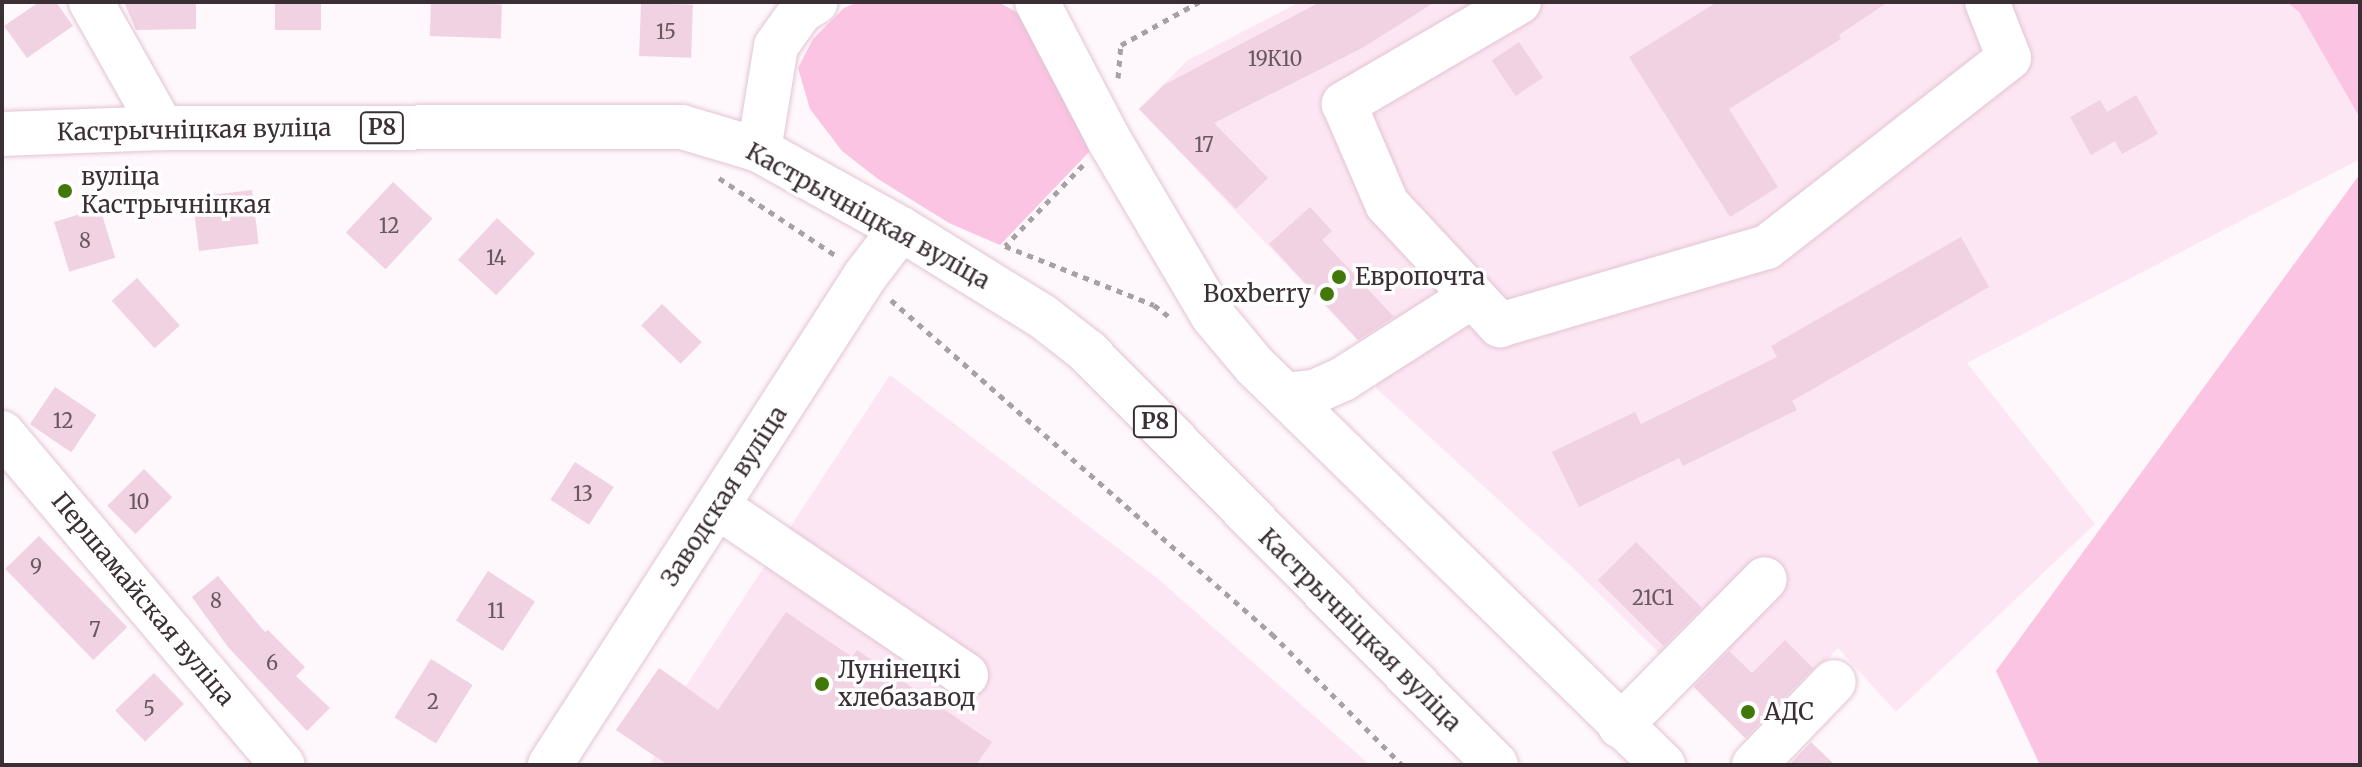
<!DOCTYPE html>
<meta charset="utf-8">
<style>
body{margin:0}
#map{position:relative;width:2362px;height:767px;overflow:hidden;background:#fef7fb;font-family:Merriweather,serif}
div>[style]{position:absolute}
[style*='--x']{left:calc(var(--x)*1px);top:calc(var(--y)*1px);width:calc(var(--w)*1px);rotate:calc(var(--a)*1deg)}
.built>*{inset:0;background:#fde6f3}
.green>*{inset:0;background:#fac4e2}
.building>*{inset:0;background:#f0d2e2;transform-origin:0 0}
.path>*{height:5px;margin-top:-2.5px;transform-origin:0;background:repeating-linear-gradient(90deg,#a9a0a5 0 6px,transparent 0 12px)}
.roads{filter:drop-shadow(0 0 2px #e2c4d4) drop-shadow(0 0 2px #e2c4d4)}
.minor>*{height:44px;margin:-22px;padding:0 22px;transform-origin:22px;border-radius:22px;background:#fff}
.major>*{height:44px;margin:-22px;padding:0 22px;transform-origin:22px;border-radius:22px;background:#fff}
.dots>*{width:22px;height:22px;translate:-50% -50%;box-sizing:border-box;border:4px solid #fff;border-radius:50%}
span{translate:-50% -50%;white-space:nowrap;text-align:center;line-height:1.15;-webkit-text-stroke:7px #fff;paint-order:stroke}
.number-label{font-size:20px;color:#685861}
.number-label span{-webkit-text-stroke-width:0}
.shield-label span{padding:2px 6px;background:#fff;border:2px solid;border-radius:6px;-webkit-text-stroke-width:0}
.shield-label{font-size:22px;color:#3b2f36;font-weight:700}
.street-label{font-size:24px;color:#3b2f36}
.poi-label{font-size:24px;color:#3b2f36}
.left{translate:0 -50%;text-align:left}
.right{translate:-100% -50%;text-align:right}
.frame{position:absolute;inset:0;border:4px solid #3b2f36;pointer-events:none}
</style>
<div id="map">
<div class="built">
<i style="clip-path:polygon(1300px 2px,2287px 2px,2299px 12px,2360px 118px,2360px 159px,1967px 363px,2095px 524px,1896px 712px,1838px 648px,1748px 741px,1572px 567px,1376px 388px,1381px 365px,1139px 109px,1188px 60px)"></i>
<i style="clip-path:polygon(890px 375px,1157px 578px,1370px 765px,649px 765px,655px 756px,616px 730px,659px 668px,686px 686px)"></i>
</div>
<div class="green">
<i style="clip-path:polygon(858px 2px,998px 2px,1020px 14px,1085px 108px,1089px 152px,1000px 245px,949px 223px,878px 179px,842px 151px,810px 109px,798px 68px,813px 39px,844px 8px)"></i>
<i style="clip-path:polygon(2287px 2px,2360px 2px,2360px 118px,2299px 12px)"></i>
<i style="clip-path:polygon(2360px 174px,2360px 765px,2040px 765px,1996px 671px)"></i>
</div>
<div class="building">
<i style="clip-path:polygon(39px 2px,56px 2px,73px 26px,27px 58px,4px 26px)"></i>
<i style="clip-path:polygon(124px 2px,196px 2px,196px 29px,136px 30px)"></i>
<i style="left:275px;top:2px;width:46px;height:28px"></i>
<i style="left:431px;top:2px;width:71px;height:34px;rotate:2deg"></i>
<i style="clip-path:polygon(1320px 2px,1435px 2px,1364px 47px,1214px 123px,1268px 178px,1236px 209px,1139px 109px,1164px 85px)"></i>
<i style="clip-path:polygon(1717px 2px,1888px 2px,1839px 35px,1841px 39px,1729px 109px,1778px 187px,1730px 217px,1629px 57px)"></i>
<i style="left:641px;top:3px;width:52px;height:53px;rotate:2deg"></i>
<i style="left:1519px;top:42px;width:43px;height:33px;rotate:56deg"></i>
<i style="clip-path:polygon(2136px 95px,2158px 134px,2122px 154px,2115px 141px,2091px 155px,2070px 117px,2100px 100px,2107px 112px)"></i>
<i style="left:393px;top:182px;width:54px;height:69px;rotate:43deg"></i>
<i style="left:252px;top:190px;width:54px;height:60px;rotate:83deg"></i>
<i style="clip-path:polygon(1310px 207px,1332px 231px,1322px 240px,1394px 317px,1358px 340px,1269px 244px)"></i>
<i style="left:100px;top:208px;width:52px;height:48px;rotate:73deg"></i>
<i style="left:497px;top:218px;width:52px;height:57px;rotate:43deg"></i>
<i style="clip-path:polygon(1961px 237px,1989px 287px,1792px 401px,1797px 410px,1683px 466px,1679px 458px,1579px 507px,1552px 452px,1635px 412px,1641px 424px,1777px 357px,1771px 346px)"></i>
<i style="left:137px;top:278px;width:64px;height:34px;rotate:48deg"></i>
<i style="left:662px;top:304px;width:55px;height:30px;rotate:44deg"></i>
<i style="left:55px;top:387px;width:50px;height:45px;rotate:34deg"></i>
<i style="left:575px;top:462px;width:46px;height:45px;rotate:33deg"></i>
<i style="left:144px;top:469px;width:40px;height:52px;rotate:45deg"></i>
<i style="left:39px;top:536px;width:127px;height:47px;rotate:46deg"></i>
<i style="left:1636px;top:542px;width:93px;height:54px;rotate:45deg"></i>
<i style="left:488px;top:571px;width:56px;height:59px;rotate:33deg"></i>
<i style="clip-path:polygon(218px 576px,265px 632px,268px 630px,305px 667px,296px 676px,330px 708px,307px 731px,228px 647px,192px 597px)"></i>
<i style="clip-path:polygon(786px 612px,852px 657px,857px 650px,992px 742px,976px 765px,668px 765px,616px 730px,659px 668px,718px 710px)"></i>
<i style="clip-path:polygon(1785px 640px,1813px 668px,1745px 738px,1694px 687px,1729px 651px,1752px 673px)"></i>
<i style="left:431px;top:659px;width:49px;height:69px;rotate:32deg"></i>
<i style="left:154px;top:673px;width:43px;height:54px;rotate:46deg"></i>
<i style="clip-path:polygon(1811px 742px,1835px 765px,1789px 765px)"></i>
</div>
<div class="path">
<i style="--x:1118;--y:78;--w:33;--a:-85"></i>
<i style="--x:1121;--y:45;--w:89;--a:-28.9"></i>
<i style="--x:1083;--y:165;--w:112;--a:133.9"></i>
<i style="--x:1005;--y:246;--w:160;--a:21.6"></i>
<i style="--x:1154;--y:305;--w:18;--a:38"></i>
<i style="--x:719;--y:178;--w:143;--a:33.6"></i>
<i style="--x:891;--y:300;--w:507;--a:41.24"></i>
<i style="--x:1272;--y:634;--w:185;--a:45.2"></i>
</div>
<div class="roads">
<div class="minor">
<i style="--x:91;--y:2;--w:145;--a:60.6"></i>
<i style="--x:1037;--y:2;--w:153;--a:62.4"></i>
<i style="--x:1108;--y:138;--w:207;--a:59.5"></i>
<i style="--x:1213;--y:316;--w:65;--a:50"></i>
<i style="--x:1255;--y:366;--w:571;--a:44.36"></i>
<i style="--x:1519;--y:2;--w:203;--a:149.8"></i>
<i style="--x:1344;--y:104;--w:109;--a:66.7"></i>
<i style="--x:1387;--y:204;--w:166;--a:47"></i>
<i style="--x:1500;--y:325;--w:278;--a:-16.3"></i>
<i style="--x:1767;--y:247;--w:307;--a:-38"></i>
<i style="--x:2009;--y:58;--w:60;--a:-111.4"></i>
<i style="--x:759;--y:150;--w:105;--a:-80.7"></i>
<i style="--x:776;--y:46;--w:43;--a:-54.5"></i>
<i style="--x:801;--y:11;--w:17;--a:-31"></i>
<i style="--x:1285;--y:395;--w:29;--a:-6"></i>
<i style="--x:1314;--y:392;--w:32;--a:-24"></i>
<i style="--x:1343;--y:379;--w:154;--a:-32.6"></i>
<i style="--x:2;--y:433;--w:435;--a:49.8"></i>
<i style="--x:717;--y:506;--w:301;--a:34.2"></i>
<i style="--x:1620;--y:726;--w:206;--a:-45.4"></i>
<i style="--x:550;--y:765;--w:582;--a:-57.21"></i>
<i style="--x:865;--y:276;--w:59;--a:-52.5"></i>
<i style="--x:1754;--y:765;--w:115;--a:-46.1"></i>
</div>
<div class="major">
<i style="--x:2;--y:134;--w:160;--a:-2.1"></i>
<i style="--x:162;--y:128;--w:520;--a:-0.11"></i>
<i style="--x:682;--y:127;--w:80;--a:16.6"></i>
<i style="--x:759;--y:150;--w:162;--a:29.1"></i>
<i style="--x:901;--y:229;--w:166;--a:31.7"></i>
<i style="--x:1042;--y:316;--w:57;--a:37.9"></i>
<i style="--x:1087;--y:351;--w:582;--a:45.35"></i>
</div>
</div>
<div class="dots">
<i style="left:65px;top:191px;background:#417809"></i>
<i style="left:1339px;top:277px;background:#417809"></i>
<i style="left:1327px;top:294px;background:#417809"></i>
<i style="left:822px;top:684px;background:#417809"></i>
<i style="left:1748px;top:712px;background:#417809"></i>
</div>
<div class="number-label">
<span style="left:666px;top:31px">15</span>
<span style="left:1275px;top:58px">19К10</span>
<span style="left:1204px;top:144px">17</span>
<span style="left:389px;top:225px">12</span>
<span style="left:85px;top:240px">8</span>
<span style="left:496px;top:257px">14</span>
<span style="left:63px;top:420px">12</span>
<span style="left:583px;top:493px">13</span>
<span style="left:139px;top:501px">10</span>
<span style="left:36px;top:566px">9</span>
<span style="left:1653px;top:597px">21С1</span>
<span style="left:216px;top:600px">8</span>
<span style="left:496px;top:610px">11</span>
<span style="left:95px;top:629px">7</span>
<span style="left:272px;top:662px">6</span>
<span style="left:433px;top:701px">2</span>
<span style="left:149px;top:708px">5</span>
</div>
<div class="shield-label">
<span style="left:382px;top:128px">Р8</span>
<span style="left:1155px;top:422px">Р8</span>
</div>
<div class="street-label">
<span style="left:194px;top:130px;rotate:-1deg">Кастрычніцкая вуліца</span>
<span style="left:868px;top:216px;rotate:29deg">Кастрычніцкая вуліца</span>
<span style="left:724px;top:496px;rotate:-57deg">Заводская вуліца</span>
<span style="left:143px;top:599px;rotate:50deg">Першамайская вуліца</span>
<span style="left:1360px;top:630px;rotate:45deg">Кастрычніцкая вуліца</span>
</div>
<div class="poi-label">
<span class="left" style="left:81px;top:191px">вуліца<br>Кастрычніцкая</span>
<span class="left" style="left:1355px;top:277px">Европочта</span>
<span class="right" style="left:1311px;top:294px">Boxberry</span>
<span class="left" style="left:838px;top:684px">Лунінецкі<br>хлебазавод</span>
<span class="left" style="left:1764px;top:712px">АДС</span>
</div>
<div class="frame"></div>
</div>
